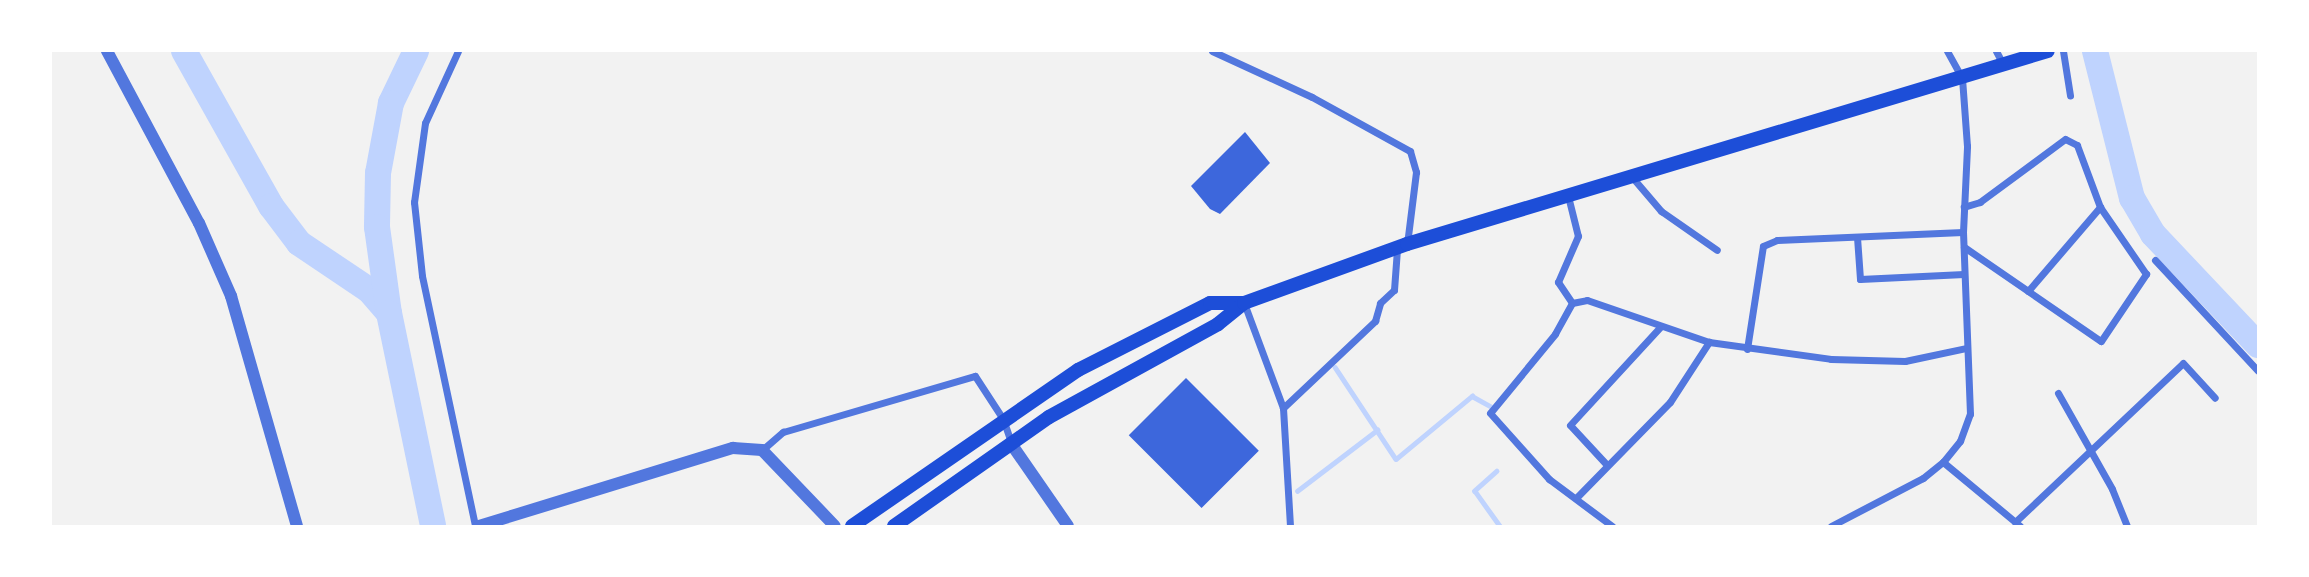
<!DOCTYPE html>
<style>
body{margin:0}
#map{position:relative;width:2309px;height:577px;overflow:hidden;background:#f2f2f2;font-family:"Asap Condensed",sans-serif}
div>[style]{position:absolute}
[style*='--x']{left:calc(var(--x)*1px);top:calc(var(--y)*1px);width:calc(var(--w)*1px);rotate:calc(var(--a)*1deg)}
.stream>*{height:4.5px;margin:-2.25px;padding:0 2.25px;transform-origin:2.25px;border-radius:2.25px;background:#bfd3fe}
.river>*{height:26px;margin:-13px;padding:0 13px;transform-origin:13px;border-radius:13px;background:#bfd3fe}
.building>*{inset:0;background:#3d67dc;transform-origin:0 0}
.minor>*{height:7px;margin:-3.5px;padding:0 3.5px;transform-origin:3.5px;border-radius:3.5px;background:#5277de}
.tertiary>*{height:12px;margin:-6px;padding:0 6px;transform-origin:6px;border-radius:6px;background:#5277de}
.primary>*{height:14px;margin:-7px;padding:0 7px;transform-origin:7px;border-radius:7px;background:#1d4ed8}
span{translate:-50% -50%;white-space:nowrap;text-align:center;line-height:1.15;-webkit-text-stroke:6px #fff;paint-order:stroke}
.frame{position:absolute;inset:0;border:52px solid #fff;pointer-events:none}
</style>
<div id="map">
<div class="stream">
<i style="--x:1335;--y:367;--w:110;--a:56.5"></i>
<i style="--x:1396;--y:459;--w:99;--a:-39.7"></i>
<i style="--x:1472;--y:396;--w:21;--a:29"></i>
<i style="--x:1497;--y:471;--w:30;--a:138"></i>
<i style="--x:1475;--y:491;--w:43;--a:54.5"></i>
<i style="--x:1297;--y:491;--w:101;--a:-37.3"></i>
</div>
<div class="river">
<i style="--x:184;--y:51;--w:178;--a:60.7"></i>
<i style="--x:271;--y:206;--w:46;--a:52.9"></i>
<i style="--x:299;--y:243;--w:84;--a:33.9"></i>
<i style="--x:369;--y:290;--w:30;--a:49"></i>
<i style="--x:416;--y:51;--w:58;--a:115.7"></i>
<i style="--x:391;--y:103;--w:71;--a:100.5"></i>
<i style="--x:378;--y:173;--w:54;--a:91.1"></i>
<i style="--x:377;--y:227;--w:87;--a:82.1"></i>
<i style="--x:389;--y:313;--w:217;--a:78.3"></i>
<i style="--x:2095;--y:51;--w:152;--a:75.9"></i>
<i style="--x:2132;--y:198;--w:42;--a:59.7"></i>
<i style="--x:2153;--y:234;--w:153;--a:46.6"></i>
</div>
<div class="building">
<i style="clip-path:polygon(1245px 132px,1270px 163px,1220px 214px,1210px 209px,1191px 186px)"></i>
<i style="left:1186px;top:378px;width:103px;height:81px;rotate:45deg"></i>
</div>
<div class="minor">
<i style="--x:458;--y:51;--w:79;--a:114.6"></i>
<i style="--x:425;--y:123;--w:80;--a:97.9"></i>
<i style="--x:414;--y:202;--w:74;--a:83.8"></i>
<i style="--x:422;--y:276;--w:256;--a:78"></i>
<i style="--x:1212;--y:51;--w:110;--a:24.7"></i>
<i style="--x:1312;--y:97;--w:112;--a:28.9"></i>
<i style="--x:1410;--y:151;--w:22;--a:74"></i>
<i style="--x:1416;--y:172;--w:73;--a:97.1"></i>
<i style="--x:1996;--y:51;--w:15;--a:62"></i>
<i style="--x:2063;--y:51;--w:45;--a:81"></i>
<i style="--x:1632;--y:177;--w:45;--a:49.5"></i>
<i style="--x:1661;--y:211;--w:68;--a:34.9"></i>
<i style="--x:1568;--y:196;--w:41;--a:76"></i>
<i style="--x:1578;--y:236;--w:50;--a:113.5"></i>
<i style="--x:1558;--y:282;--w:25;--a:56"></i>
<i style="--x:1572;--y:303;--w:15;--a:-11"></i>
<i style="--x:1587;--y:300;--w:129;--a:19"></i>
<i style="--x:1709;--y:342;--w:123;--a:7.9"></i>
<i style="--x:1831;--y:359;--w:74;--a:1.5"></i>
<i style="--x:1905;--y:361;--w:62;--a:-12"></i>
<i style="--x:1857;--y:237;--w:42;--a:85.9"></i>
<i style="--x:1860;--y:279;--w:104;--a:-2.8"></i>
<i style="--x:1964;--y:247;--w:166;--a:34.5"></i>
<i style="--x:2101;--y:341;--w:81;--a:-56.1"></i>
<i style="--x:2146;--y:274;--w:81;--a:-124.5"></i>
<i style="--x:2100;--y:207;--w:66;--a:-110.4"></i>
<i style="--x:2077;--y:145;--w:13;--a:-153"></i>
<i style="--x:2065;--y:139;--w:106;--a:143.5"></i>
<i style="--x:1980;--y:202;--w:17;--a:163"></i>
<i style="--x:2155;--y:260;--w:151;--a:47.1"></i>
<i style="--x:2028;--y:291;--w:111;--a:-49.4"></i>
<i style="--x:1244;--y:303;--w:112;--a:69.6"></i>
<i style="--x:1283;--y:408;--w:118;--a:86.6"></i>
<i style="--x:1572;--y:303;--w:35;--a:119"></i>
<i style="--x:1555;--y:334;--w:102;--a:129.4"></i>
<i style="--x:1490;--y:413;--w:89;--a:48.2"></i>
<i style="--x:1549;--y:479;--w:79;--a:36.7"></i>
<i style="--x:1747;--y:349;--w:104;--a:-81.2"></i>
<i style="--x:1763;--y:246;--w:15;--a:-23"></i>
<i style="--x:1777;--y:240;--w:186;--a:-2.5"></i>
<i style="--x:2058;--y:393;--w:110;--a:60.6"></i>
<i style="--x:2112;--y:489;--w:40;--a:68"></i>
<i style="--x:1283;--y:408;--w:127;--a:-43.4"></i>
<i style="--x:1375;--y:321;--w:19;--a:-74"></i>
<i style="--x:1380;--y:303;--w:19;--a:-43"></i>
<i style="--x:1394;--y:290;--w:41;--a:-85.8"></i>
<i style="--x:762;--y:450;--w:28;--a:-41"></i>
<i style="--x:783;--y:432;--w:200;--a:-16.3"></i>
<i style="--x:975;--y:376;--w:51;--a:56.9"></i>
<i style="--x:1003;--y:419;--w:28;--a:71"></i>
<i style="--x:1943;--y:462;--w:100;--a:39.7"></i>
<i style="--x:1607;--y:465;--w:54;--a:-132.8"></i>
<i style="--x:1570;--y:425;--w:134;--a:-47.4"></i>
<i style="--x:1576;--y:498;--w:134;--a:-45.6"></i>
<i style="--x:1670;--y:402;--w:72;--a:-57"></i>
<i style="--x:2015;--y:522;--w:231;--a:-43.4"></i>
<i style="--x:2183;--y:363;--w:47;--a:47.6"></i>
<i style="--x:1831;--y:526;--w:104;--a:-27.6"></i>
<i style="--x:1923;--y:478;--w:26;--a:-39"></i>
<i style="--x:1943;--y:462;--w:27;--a:-51"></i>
<i style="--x:1960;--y:441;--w:29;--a:-70"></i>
<i style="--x:1970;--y:414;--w:182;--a:-92.2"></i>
<i style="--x:1963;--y:232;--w:86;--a:-87.3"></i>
<i style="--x:1967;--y:146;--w:68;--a:-94.2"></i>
<i style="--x:1962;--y:78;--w:31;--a:-119"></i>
</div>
<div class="tertiary">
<i style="--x:107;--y:51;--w:195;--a:61.9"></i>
<i style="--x:199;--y:223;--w:80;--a:66.3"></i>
<i style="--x:231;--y:296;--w:239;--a:74"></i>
<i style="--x:1012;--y:445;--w:98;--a:55.3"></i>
<i style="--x:479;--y:526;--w:266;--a:-17.1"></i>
<i style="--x:733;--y:448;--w:29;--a:4"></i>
<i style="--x:762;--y:450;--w:105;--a:46.2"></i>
</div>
<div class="primary">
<i style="--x:852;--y:526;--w:275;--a:-34.6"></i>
<i style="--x:1078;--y:370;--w:148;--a:-26.9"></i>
<i style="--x:1210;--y:303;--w:34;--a:0"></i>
<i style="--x:894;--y:526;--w:189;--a:-35.1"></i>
<i style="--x:1049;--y:417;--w:193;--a:-28.8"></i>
<i style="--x:1218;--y:324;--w:33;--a:-39"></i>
<i style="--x:1244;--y:303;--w:173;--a:-19.9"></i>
<i style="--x:1407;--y:244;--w:669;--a:-16.76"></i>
</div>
<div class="frame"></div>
</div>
